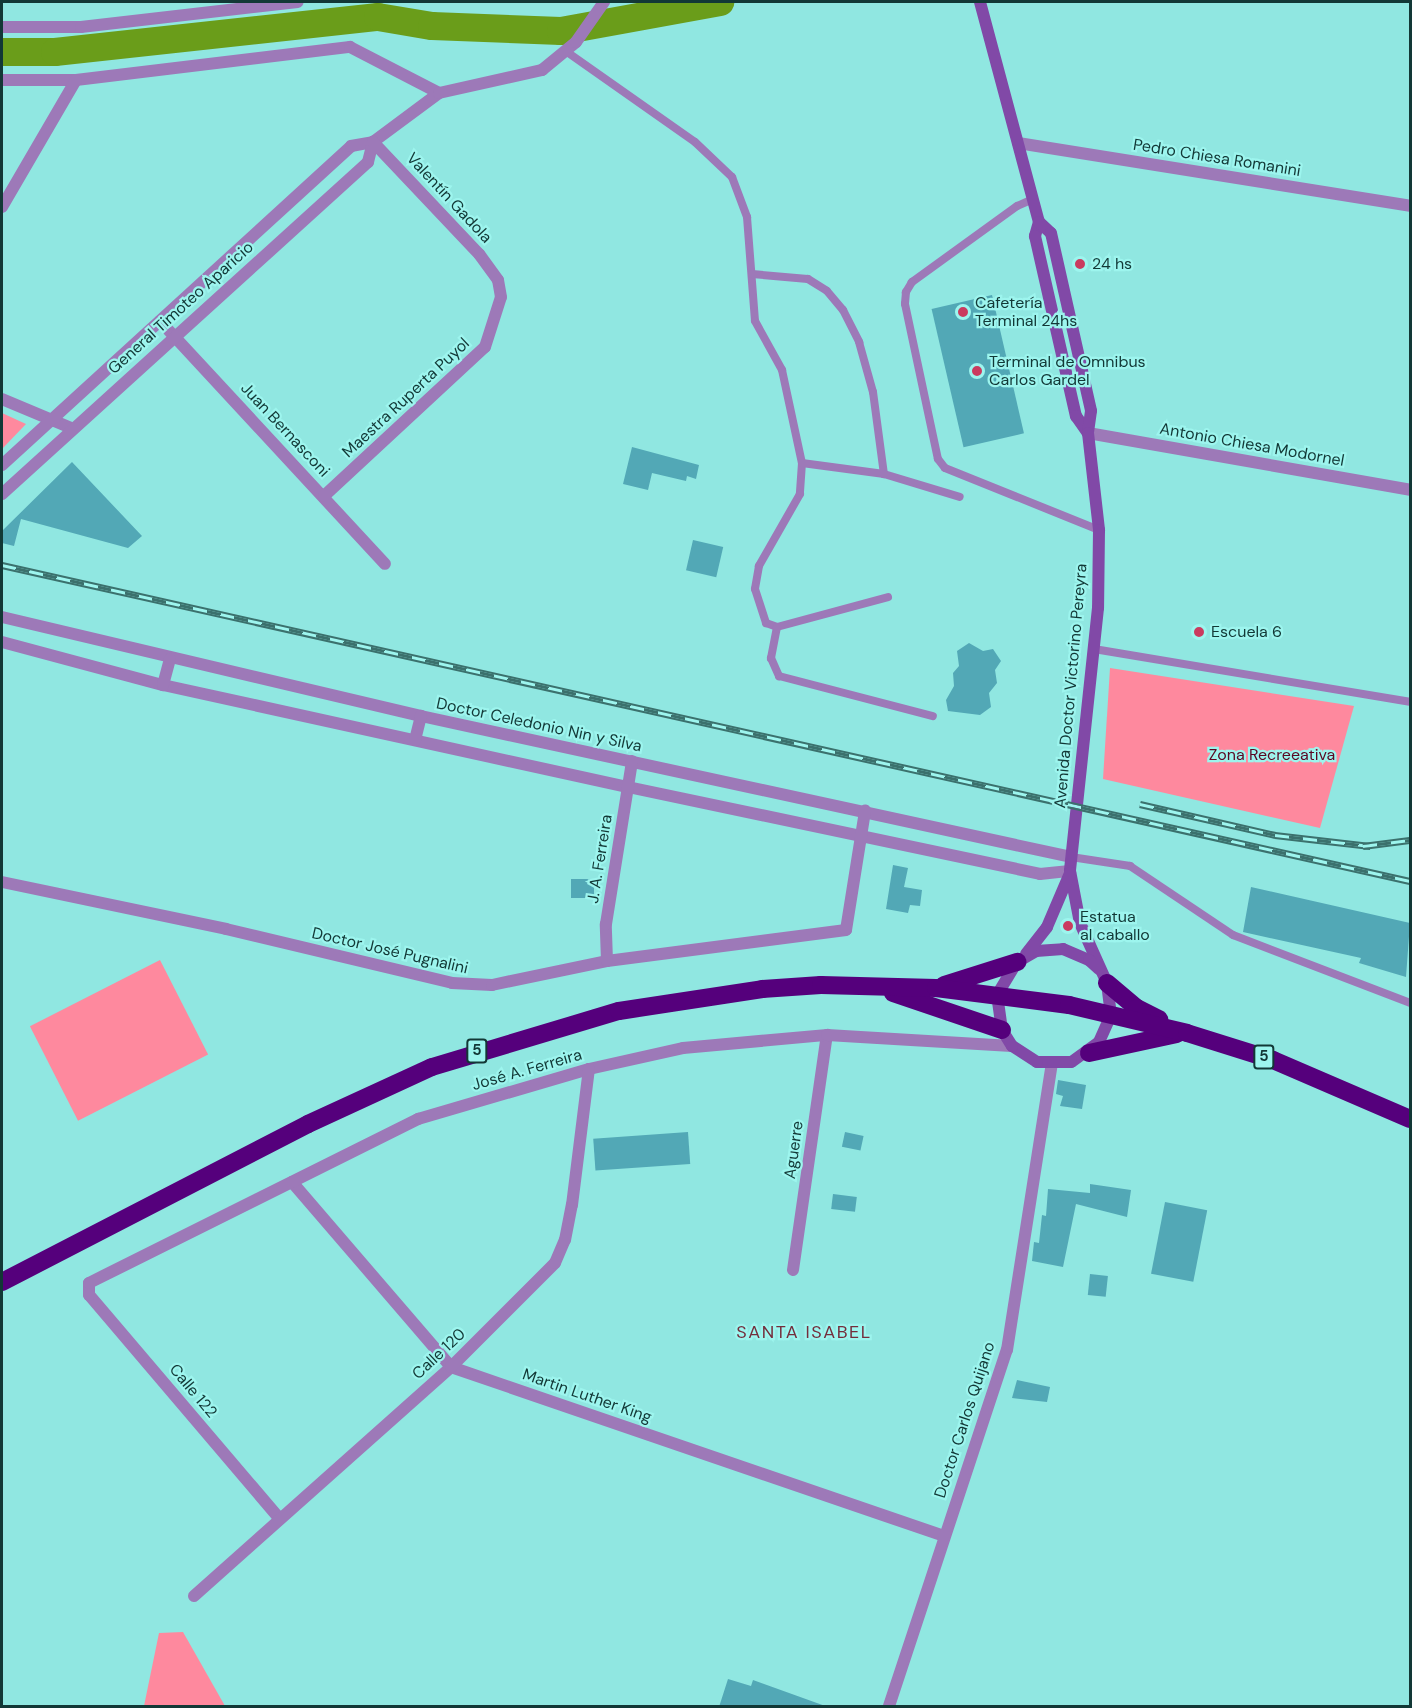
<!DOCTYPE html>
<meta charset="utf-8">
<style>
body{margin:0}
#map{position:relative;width:1412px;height:1708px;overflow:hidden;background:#90e7e1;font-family:"DM Sans",sans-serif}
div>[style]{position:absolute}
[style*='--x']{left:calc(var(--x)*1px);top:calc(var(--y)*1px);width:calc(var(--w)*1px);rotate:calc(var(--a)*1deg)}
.green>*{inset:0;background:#fe899e;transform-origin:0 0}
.river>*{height:28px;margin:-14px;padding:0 14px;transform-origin:14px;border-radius:14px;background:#6a9d1a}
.building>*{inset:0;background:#52a8b6;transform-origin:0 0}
.lane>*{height:8px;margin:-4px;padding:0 4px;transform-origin:4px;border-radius:4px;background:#9d79b8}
.street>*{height:12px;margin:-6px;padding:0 6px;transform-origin:6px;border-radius:6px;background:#9d79b8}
.secondary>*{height:12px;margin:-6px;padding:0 6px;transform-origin:6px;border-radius:6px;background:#8149a7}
.highway>*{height:18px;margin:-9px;padding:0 9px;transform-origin:9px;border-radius:9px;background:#55007c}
.rail>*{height:7px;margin-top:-3.5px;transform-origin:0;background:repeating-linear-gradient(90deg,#9df5ee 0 14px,#3b716d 0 28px);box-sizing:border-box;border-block:2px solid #3b716d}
.dots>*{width:16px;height:16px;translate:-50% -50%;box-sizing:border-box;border:3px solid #9df5ee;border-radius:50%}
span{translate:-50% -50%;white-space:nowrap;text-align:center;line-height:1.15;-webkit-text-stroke:4.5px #9df5ee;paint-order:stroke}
.shield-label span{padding:2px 4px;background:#9df5ee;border:2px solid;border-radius:4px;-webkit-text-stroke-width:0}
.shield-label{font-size:15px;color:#123836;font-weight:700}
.street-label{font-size:16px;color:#123836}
.poi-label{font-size:16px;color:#123836}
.left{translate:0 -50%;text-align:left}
.park-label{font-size:16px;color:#5b0622}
.neighbourhood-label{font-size:18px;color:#742e3c;letter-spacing:1.5px}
.frame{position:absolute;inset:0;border:3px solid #123836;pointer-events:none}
</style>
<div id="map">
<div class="green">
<i style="clip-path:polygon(2px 413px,26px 424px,2px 449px)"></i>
<i style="clip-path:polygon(1110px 668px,1354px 706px,1320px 828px,1103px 779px)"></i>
<i style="left:160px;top:960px;width:106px;height:146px;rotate:63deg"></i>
<i style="clip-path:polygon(183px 1632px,225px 1706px,144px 1706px,159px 1633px)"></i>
</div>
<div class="river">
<i style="--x:2;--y:52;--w:53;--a:0"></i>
<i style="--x:55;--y:52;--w:325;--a:-6.2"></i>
<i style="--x:378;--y:17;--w:55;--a:9.5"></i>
<i style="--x:432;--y:26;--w:129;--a:2.2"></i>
<i style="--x:561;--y:31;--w:162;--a:-10.3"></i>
</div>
<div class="building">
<i style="left:992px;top:295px;width:142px;height:62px;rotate:77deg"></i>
<i style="clip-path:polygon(632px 447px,699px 465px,696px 479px,687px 476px,686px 481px,652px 473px,648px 490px,623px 484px)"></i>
<i style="clip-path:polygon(72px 462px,142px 536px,128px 548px,21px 519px,14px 546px,2px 543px,2px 531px)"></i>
<i style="left:693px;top:540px;width:31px;height:31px;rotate:13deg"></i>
<i style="clip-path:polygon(969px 643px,983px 651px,993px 649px,1001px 661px,995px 670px,997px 683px,989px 693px,991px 707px,980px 715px,948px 711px,946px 700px,954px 686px,953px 673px,959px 666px,957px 651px)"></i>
<i style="clip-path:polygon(893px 865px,908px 868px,904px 887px,922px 890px,920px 906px,910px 905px,908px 913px,886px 909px)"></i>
<i style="left:571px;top:879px;width:23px;height:19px"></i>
<i style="clip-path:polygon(1251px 887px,1410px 923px,1406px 977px,1359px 963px,1361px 958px,1243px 932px)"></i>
<i style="clip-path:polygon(1058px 1080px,1086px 1085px,1082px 1109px,1060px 1106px,1063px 1096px,1056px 1094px)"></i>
<i style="left:688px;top:1132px;width:32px;height:95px;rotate:86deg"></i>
<i style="left:845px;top:1132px;width:19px;height:15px;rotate:12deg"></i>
<i style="clip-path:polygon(1090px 1184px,1131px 1190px,1127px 1217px,1076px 1204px,1063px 1267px,1032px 1261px,1034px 1242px,1039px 1243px,1042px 1215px,1046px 1216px,1048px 1189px,1090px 1193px)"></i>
<i style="left:833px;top:1194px;width:24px;height:15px;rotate:7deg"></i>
<i style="left:1165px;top:1202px;width:43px;height:73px;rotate:11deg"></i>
<i style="left:1090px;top:1274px;width:18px;height:21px;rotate:6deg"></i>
<i style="clip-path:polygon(1017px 1380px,1050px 1387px,1047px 1402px,1012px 1398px)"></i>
<i style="clip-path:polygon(728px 1679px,751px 1686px,753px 1680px,828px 1707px,719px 1707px)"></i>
</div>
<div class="lane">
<i style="--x:567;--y:52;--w:156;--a:35.1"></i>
<i style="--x:695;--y:142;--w:51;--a:43.4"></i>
<i style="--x:732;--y:177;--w:43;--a:69.4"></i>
<i style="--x:747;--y:217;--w:104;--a:85.6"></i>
<i style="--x:755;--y:321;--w:56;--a:61.1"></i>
<i style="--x:782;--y:370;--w:95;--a:77.9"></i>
<i style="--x:802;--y:463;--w:31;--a:94"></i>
<i style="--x:800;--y:494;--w:83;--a:119.7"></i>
<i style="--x:759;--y:566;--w:23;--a:100"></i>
<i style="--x:755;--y:589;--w:36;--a:72"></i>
<i style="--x:766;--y:623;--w:12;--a:20"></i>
<i style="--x:777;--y:627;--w:115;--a:-15.1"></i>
<i style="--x:1033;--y:199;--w:17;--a:156"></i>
<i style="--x:1017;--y:206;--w:130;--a:144.1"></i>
<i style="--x:912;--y:282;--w:12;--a:121"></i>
<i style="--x:906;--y:292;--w:12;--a:95"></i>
<i style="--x:905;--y:304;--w:158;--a:78"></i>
<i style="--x:938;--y:459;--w:11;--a:52"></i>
<i style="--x:945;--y:468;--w:166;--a:21.9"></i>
<i style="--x:752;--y:274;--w:56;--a:5.1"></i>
<i style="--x:808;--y:279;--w:22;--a:32"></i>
<i style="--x:827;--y:291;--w:25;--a:50"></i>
<i style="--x:843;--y:310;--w:36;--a:63"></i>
<i style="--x:859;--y:342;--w:52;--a:74.4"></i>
<i style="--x:873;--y:392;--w:83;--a:82.4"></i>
<i style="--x:802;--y:463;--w:83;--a:7.6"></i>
<i style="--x:884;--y:474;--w:79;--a:16.8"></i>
<i style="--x:777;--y:627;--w:32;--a:101"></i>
<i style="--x:771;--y:658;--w:20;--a:66"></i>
<i style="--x:779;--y:676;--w:159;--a:14.6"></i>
<i style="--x:1094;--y:649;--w:320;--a:9.5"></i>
<i style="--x:1071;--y:857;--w:60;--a:8.7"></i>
<i style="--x:1130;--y:866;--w:124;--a:33.8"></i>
<i style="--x:1233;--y:935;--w:190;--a:21"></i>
</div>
<div class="street">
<i style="--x:2;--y:27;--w:79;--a:0"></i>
<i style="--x:81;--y:27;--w:218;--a:-6.6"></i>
<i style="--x:2;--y:80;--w:74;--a:0"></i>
<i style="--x:76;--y:80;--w:276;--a:-6.9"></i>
<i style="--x:350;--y:47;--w:100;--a:27.3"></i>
<i style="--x:1018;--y:143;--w:397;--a:9.1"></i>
<i style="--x:2;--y:207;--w:147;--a:-59.8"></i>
<i style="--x:160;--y:321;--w:331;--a:47.2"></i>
<i style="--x:2;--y:399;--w:75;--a:22.8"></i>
<i style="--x:1088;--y:433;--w:327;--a:10"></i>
<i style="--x:2;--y:465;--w:473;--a:-42.4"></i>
<i style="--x:351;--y:146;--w:22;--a:-10"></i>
<i style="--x:373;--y:142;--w:82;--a:-36.6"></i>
<i style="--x:439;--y:93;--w:106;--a:-12.6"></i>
<i style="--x:542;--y:70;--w:44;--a:-39.5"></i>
<i style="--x:576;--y:42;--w:49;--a:-55"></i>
<i style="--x:2;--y:494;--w:494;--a:-42.2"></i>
<i style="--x:368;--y:162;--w:21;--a:-76"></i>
<i style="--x:324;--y:496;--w:219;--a:-42.8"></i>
<i style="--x:485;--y:347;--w:52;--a:-72.3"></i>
<i style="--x:501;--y:297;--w:17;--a:-100"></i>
<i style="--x:498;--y:280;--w:32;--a:-126"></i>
<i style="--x:479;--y:254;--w:154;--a:-133.4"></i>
<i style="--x:2;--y:617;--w:431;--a:13.3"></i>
<i style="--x:421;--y:716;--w:665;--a:12.24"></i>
<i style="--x:2;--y:642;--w:167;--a:15"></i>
<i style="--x:163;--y:685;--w:476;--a:12.4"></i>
<i style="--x:628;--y:787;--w:421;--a:11.9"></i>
<i style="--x:1040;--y:874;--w:30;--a:-6"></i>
<i style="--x:163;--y:685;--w:27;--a:-75"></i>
<i style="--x:415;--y:740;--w:25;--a:-76"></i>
<i style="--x:2;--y:882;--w:229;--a:11.8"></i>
<i style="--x:226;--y:929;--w:232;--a:13.4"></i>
<i style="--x:452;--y:983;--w:40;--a:2.9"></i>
<i style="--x:492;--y:985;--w:117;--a:-11.8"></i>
<i style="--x:607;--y:961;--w:241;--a:-7.4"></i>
<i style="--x:846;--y:930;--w:121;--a:-80.9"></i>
<i style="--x:607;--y:961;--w:37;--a:-92"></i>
<i style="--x:606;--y:924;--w:165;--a:-80.9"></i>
<i style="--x:292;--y:1182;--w:244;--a:49.3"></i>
<i style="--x:451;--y:1367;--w:521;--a:18.92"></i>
<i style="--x:793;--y:1270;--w:237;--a:-81.8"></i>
<i style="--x:279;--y:1518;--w:293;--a:-130.4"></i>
<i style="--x:89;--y:1295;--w:12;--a:-90"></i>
<i style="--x:89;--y:1283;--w:368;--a:-26.5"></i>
<i style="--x:418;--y:1119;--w:178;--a:-16.3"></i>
<i style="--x:589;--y:1069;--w:96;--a:-12.6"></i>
<i style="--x:683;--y:1048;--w:145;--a:-5.2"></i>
<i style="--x:827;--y:1035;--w:185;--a:3.4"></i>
<i style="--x:194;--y:1596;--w:344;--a:-41.7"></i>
<i style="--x:451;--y:1367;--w:147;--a:-45"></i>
<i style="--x:555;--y:1263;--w:25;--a:-67"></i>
<i style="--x:565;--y:1240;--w:36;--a:-79"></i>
<i style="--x:572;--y:1205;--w:137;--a:-82.9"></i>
<i style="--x:889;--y:1706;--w:375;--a:-71.7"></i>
<i style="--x:1007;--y:1350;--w:290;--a:-81.1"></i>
</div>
<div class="secondary">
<i style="--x:980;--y:2;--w:228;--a:75"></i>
<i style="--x:1039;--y:222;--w:15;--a:106"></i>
<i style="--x:1035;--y:236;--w:185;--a:77.2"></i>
<i style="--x:1076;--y:416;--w:21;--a:55"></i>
<i style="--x:1039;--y:222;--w:16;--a:43"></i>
<i style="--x:1051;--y:233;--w:182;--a:77.3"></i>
<i style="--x:1091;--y:411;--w:22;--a:98"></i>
<i style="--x:1088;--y:433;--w:98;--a:83.5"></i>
<i style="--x:1099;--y:530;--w:78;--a:90.7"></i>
<i style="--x:1098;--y:608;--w:264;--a:96.1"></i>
<i style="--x:1070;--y:871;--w:53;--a:79.1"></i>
<i style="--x:1080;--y:923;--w:66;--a:65.8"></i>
<i style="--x:1107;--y:983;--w:32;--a:83"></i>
<i style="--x:1111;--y:1015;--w:30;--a:114"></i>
<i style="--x:1099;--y:1042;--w:34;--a:144"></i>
<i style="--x:1071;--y:1062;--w:34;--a:180"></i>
<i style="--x:1037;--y:1062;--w:30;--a:-147"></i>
<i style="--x:1012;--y:1046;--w:19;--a:-122"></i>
<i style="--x:1002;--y:1030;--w:35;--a:-98"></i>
<i style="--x:997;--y:995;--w:39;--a:-59"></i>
<i style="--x:1017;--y:962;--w:22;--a:-30"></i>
<i style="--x:1036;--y:951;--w:27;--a:-4"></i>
<i style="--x:1063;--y:949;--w:28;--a:23"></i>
<i style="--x:1089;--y:960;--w:13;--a:42"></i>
<i style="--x:1026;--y:954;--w:34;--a:-52"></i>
<i style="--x:1047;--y:927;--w:59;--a:-66.9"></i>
</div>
<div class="highway">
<i style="--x:1107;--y:983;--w:39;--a:40"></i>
<i style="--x:1137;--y:1008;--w:25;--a:27"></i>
<i style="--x:944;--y:985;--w:77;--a:-17.5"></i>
<i style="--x:893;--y:993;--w:115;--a:18.7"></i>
<i style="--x:1089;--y:1053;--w:90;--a:-12.2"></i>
<i style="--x:2;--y:1282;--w:344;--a:-27.3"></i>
<i style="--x:308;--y:1124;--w:136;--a:-24.7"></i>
<i style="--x:432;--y:1067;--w:195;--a:-16.7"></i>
<i style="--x:619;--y:1011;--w:145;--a:-8.7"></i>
<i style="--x:762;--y:989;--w:59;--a:-3.9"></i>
<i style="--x:821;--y:985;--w:115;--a:1.5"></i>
<i style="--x:936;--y:988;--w:134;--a:7.3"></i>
<i style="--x:1069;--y:1005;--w:121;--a:13.3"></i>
<i style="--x:1187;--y:1033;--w:90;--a:17.4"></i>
<i style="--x:1273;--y:1060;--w:149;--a:23.3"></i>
</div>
<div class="rail">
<i style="--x:2;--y:565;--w:1443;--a:12.65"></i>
<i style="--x:1140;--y:804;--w:139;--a:12.9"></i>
<i style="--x:1275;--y:835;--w:96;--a:6.6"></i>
<i style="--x:1363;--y:846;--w:47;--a:-7.3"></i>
</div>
<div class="dots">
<i style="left:1080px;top:264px;background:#ca3b5f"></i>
<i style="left:963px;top:312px;background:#ca3b5f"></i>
<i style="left:977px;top:371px;background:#ca3b5f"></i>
<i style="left:1199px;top:632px;background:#ca3b5f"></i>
<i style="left:1068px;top:926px;background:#ca3b5f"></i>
</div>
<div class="shield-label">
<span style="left:477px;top:1051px">5</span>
<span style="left:1264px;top:1057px">5</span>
</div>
<div class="street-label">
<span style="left:1217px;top:158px;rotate:9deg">Pedro Chiesa Romanini</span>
<span style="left:449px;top:198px;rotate:47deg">Valentín Gadola</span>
<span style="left:181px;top:308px;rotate:-42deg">General Timoteo Aparicio</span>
<span style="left:406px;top:398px;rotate:-43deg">Maestra Ruperta Puyol</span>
<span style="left:285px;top:430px;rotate:47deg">Juan Bernasconi</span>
<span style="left:1252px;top:445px;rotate:10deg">Antonio Chiesa Modornel</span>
<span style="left:1071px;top:686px;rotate:-85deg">Avenida Doctor Victorino Pereyra</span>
<span style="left:539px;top:725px;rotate:12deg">Doctor Celedonio Nin y Silva</span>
<span style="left:600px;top:859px;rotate:-81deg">J. A. Ferreira</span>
<span style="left:390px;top:951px;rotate:13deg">Doctor José Pugnalini</span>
<span style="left:527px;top:1070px;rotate:-16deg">José A. Ferreira</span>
<span style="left:794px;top:1150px;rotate:-82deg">Aguerre</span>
<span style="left:439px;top:1354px;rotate:-43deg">Calle 120</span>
<span style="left:193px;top:1391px;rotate:50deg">Calle 122</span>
<span style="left:587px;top:1396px;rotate:19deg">Martin Luther King</span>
<span style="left:965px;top:1420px;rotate:-72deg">Doctor Carlos Quijano</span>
</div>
<div class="poi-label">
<span class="left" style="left:1092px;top:264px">24 hs</span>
<span class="left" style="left:975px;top:312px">Cafetería<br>Terminal 24hs</span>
<span class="left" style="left:989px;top:371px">Terminal de Omnibus<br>Carlos Gardel</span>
<span class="left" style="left:1211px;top:632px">Escuela 6</span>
<span class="left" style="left:1080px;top:926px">Estatua<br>al caballo</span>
</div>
<div class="park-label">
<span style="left:1272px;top:755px">Zona Recreeativa</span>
</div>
<div class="neighbourhood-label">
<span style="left:804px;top:1332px">SANTA ISABEL</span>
</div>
<div class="frame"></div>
</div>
